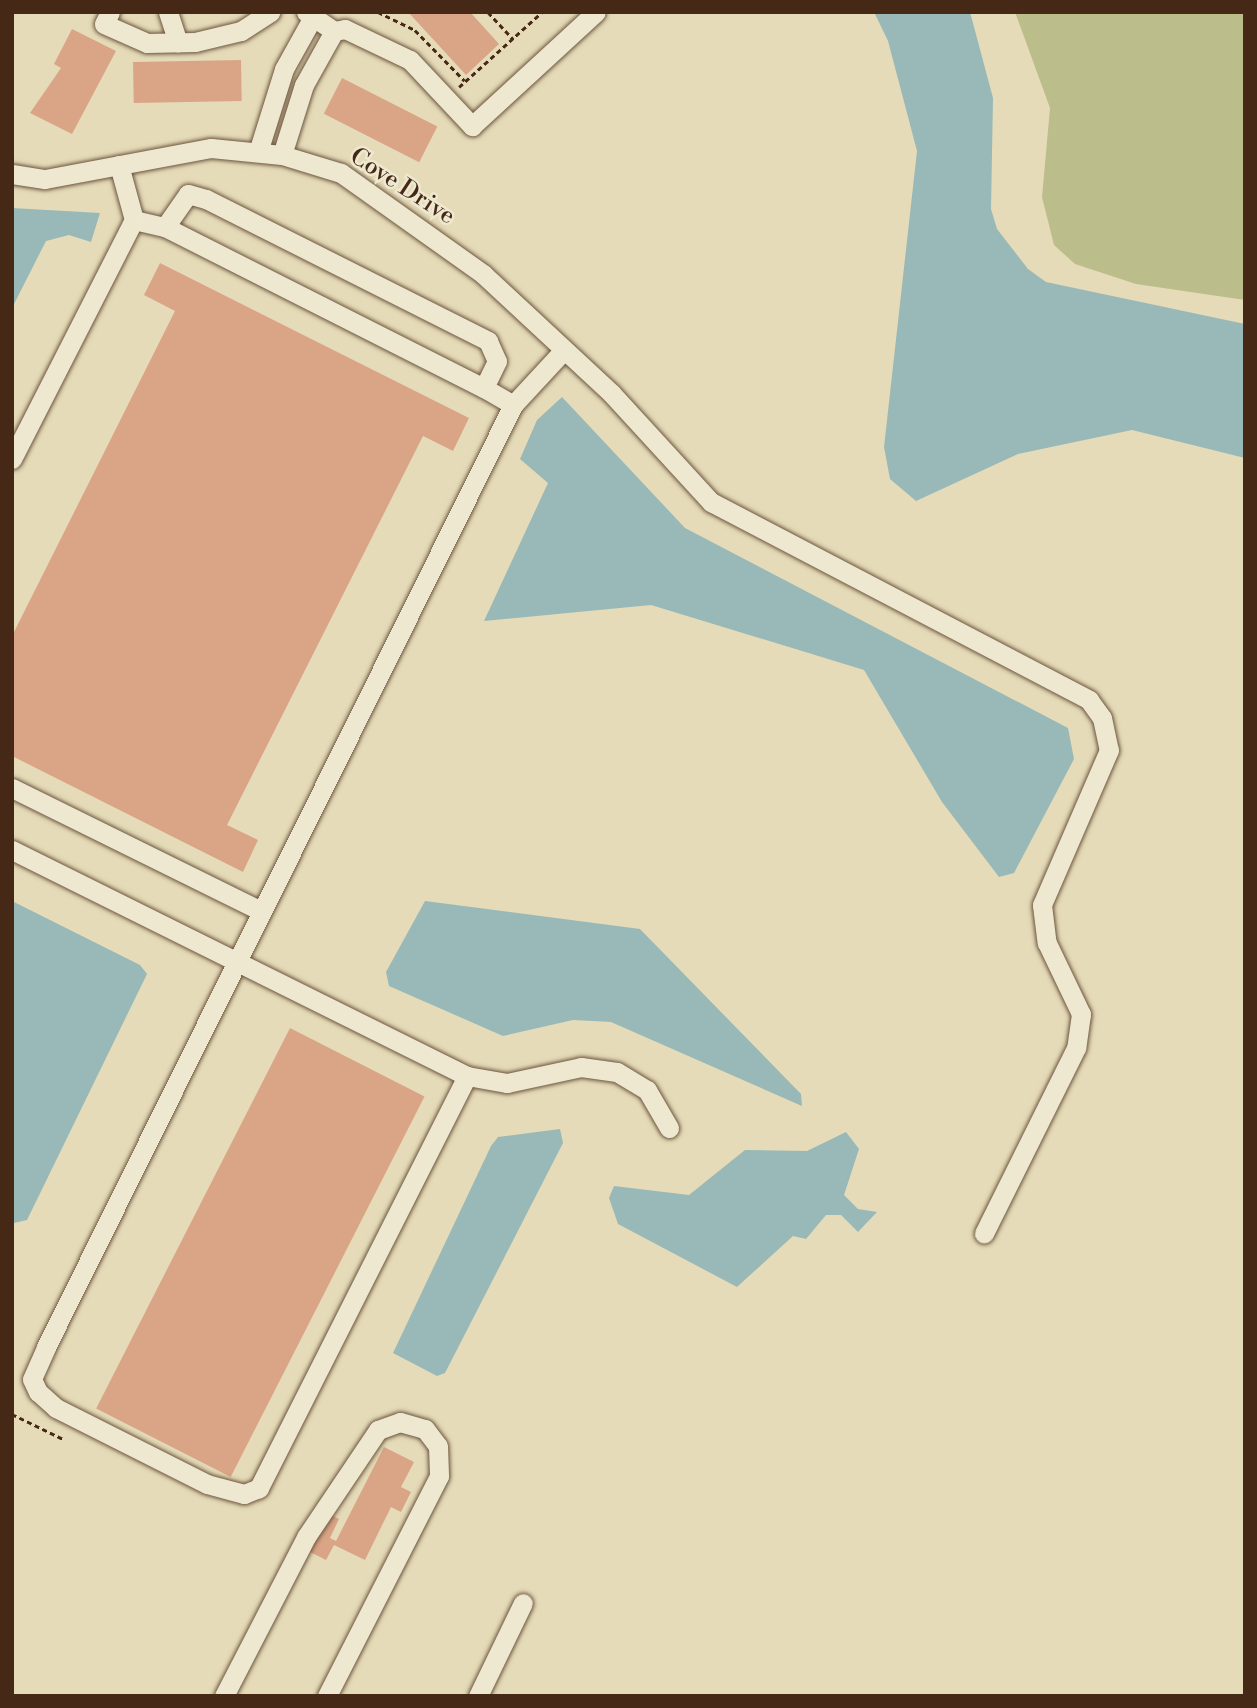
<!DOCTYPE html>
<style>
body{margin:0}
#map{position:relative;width:1257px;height:1708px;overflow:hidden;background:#e5dbb8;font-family:"Libre Bodoni",serif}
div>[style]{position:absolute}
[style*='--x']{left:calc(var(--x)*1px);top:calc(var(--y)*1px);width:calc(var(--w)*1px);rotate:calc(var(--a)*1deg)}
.green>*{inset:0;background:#bbbe8a}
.water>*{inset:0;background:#98b9b7}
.building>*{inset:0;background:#daa586;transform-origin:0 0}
.path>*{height:2.5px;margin-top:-1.25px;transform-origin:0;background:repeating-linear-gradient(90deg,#452815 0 5px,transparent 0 8.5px)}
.roads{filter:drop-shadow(0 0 2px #6d553e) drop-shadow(0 0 2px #6d553e)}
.minor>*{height:19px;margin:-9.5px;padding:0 9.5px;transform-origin:9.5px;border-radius:9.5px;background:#eee8d1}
span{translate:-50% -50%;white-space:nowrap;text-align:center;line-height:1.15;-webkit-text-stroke:5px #eee8d1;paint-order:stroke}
.street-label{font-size:24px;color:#452815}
.frame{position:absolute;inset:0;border:14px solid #452815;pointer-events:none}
</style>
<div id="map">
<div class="green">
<i style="clip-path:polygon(1015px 12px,1245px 12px,1245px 300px,1136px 284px,1075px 264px,1054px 245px,1042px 197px,1050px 108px)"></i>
</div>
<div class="water">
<i style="clip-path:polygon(874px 12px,970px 12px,993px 98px,991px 209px,997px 229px,1028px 269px,1046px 282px,1245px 324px,1245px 458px,1132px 430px,1018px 454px,916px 501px,890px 479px,884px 447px,917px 151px,888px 41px)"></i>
<i style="clip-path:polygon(12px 208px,100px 213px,91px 242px,69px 235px,46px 241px,12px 308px)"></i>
<i style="clip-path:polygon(562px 397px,685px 528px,1068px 728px,1074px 759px,1014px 873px,999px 877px,942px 802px,864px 670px,651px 605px,484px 621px,548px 483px,520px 459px,537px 420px)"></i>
<i style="clip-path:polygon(12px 901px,140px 965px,147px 974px,27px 1220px,14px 1223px)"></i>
<i style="clip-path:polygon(425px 901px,640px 929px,801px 1094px,802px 1106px,611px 1022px,573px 1020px,503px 1036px,389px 986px,386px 972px)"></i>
<i style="clip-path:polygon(560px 1129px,563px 1143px,445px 1373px,437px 1376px,393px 1353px,491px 1146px,498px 1137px)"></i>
<i style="clip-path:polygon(846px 1132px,859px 1149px,844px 1195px,858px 1209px,877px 1212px,858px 1232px,841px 1215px,826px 1215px,806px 1239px,793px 1236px,737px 1287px,618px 1224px,609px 1198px,614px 1186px,689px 1195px,745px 1150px,807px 1151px)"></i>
</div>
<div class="building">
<i style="clip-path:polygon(408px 12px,470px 12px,499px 44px,466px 75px)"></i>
<i style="clip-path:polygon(72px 29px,116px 51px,72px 134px,30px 113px,61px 68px,54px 64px)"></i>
<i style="left:241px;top:60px;width:41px;height:108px;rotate:89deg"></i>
<i style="left:342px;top:78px;width:107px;height:40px;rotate:27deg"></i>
<i style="clip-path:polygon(160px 263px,469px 418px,453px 451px,423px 436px,227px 825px,258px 840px,243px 872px,12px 756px,12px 636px,175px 311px,144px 295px)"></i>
<i style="left:290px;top:1028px;width:151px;height:427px;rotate:27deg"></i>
<i style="clip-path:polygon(384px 1447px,414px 1462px,401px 1487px,411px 1492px,401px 1512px,391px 1507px,365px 1560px,334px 1545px,326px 1560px,304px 1549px,331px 1515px,339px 1519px,330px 1538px,336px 1541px)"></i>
</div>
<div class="path">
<i style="--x:378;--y:12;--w:41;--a:25.9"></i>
<i style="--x:415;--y:30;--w:71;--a:45.6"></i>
<i style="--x:488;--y:12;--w:37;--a:47"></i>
<i style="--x:459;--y:87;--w:112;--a:-42.1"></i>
<i style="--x:12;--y:1414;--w:59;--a:26.1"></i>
</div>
<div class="roads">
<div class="minor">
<i style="--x:110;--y:12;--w:13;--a:117"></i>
<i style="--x:104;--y:24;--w:47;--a:23.8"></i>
<i style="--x:147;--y:43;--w:48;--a:-1.2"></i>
<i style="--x:195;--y:42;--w:47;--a:-13.4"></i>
<i style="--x:241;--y:31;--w:35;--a:-33"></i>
<i style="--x:168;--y:12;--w:32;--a:72"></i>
<i style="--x:306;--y:12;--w:34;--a:34"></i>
<i style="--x:334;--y:31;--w:11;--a:-10"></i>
<i style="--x:345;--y:29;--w:72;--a:25.5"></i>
<i style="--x:410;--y:60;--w:91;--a:46.8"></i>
<i style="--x:472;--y:126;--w:168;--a:-42.6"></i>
<i style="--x:258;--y:152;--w:87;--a:-72.6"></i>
<i style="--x:284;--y:69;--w:60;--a:-60.9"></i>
<i style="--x:282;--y:155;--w:73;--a:-72.6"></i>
<i style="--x:304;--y:85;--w:62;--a:-60.9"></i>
<i style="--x:119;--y:165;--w:57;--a:74.7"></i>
<i style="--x:134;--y:220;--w:32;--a:13"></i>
<i style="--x:165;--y:227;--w:40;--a:-55.1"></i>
<i style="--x:188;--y:194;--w:19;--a:16"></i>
<i style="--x:206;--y:199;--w:316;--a:26.7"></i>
<i style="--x:488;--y:341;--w:22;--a:66"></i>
<i style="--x:497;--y:361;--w:30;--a:116"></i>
<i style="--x:484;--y:388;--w:34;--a:30"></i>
<i style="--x:12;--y:174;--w:33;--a:9"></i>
<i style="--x:45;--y:179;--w:169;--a:-10.6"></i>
<i style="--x:211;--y:148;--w:71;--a:5.6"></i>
<i style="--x:282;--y:155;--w:62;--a:17"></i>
<i style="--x:341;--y:173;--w:174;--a:35.4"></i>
<i style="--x:483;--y:274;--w:176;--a:42.9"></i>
<i style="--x:612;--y:394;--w:147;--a:47.5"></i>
<i style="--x:711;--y:502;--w:427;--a:27.6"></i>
<i style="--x:1089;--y:700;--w:22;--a:54"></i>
<i style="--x:1102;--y:718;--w:33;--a:78"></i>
<i style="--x:1109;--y:750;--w:169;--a:113.4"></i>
<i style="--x:1042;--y:905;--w:38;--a:83"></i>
<i style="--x:1047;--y:943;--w:79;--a:64.4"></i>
<i style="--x:1081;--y:1014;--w:34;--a:98"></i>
<i style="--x:1076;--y:1048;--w:207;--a:116.4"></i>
<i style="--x:165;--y:227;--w:357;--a:26.8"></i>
<i style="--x:12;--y:459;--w:268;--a:-63"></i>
<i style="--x:12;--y:788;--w:275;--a:26.3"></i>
<i style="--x:12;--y:850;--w:508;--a:26.41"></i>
<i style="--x:467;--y:1076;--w:41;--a:9.9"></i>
<i style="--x:507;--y:1083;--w:76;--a:-12.2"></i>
<i style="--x:581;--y:1067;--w:36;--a:8"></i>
<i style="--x:617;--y:1072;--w:35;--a:31"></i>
<i style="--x:647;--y:1090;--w:44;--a:59.9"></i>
<i style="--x:467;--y:1076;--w:462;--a:116.8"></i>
<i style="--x:259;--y:1488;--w:16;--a:158"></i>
<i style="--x:244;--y:1494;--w:38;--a:-165"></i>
<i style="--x:207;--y:1484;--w:169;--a:-153.3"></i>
<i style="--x:56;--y:1408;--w:24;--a:-138"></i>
<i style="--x:38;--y:1392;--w:14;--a:-115"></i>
<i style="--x:32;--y:1379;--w:35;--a:-66"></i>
<i style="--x:46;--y:1347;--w:1051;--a:-63.63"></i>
<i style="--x:513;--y:405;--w:74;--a:-47.2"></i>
<i style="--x:224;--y:1696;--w:179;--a:-62.7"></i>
<i style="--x:306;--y:1537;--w:129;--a:-56.1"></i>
<i style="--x:378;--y:1430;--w:23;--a:-20"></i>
<i style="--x:400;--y:1422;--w:26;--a:16"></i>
<i style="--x:425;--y:1429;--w:21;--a:53"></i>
<i style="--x:438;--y:1446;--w:30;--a:88"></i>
<i style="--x:439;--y:1476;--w:247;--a:117"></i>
<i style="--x:478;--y:1696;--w:103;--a:-64.2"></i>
</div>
</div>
<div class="street-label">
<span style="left:402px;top:187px;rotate:33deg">Cove Drive</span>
</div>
<div class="frame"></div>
</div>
